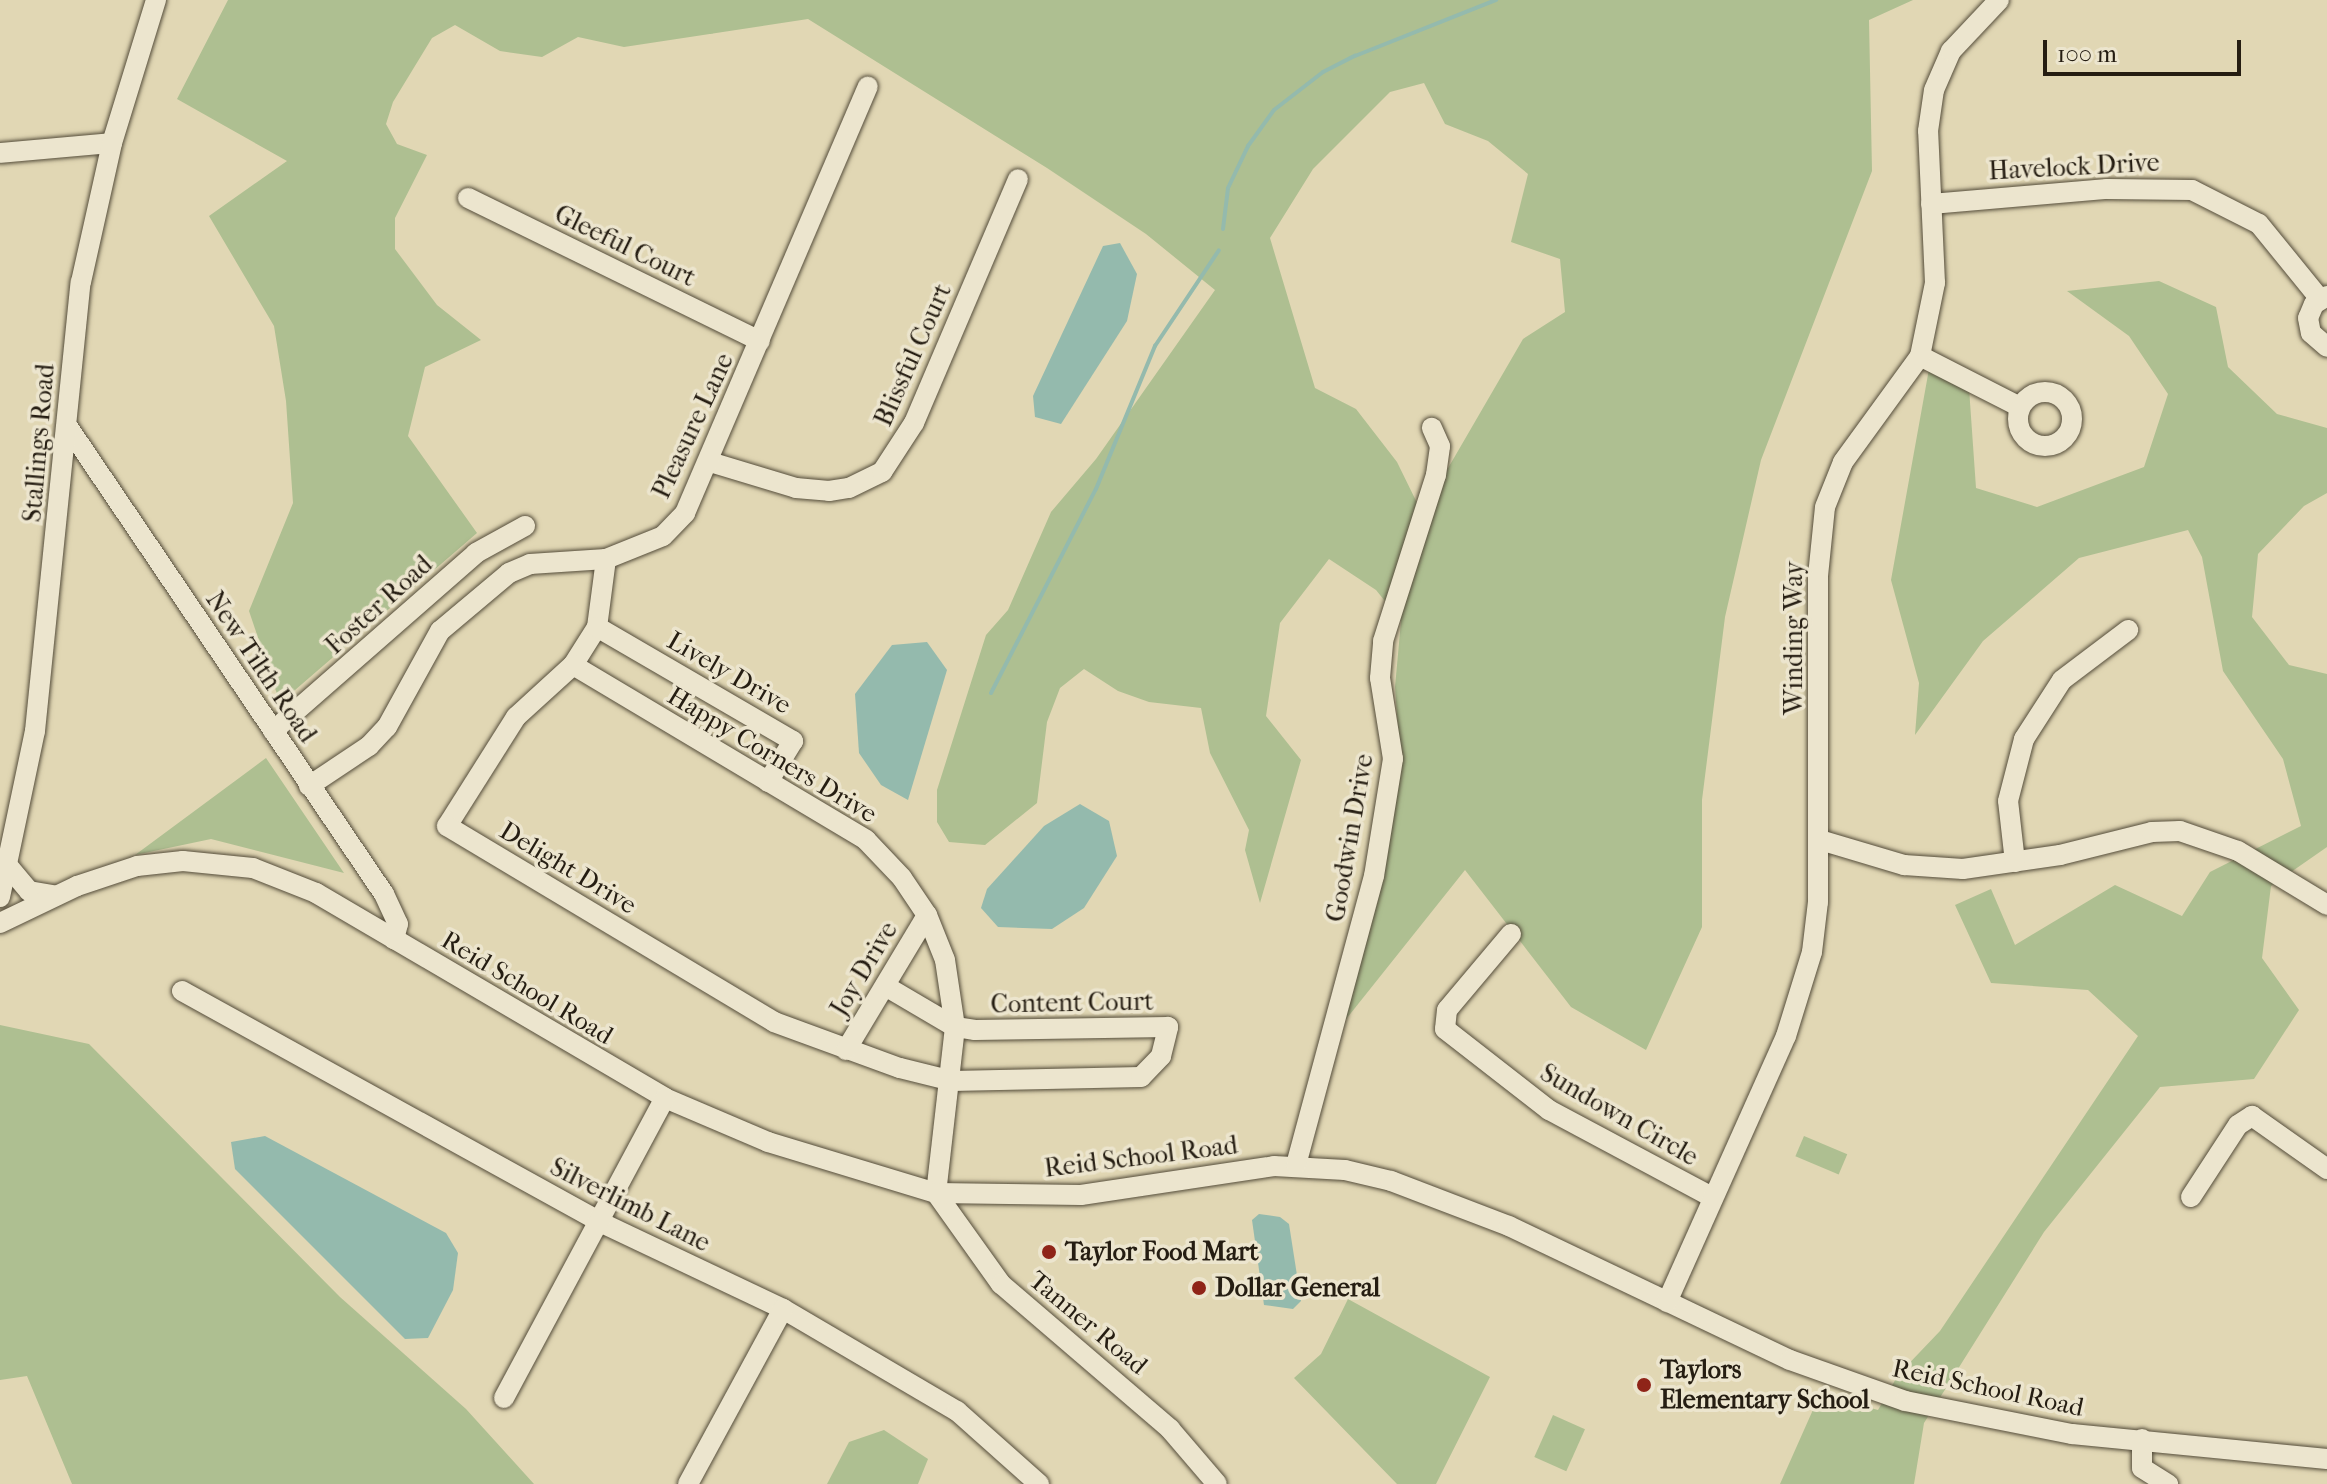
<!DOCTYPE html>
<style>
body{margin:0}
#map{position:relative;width:2327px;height:1484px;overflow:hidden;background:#e1d7b4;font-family:"IM FELL French Canon",serif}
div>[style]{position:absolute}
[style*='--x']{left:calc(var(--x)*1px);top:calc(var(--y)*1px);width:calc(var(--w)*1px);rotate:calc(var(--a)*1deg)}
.green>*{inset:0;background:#aebf91;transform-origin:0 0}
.water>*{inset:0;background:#94baad}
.stream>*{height:4px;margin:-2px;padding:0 2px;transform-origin:2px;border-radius:2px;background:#94baad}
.roads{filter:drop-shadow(0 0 2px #544c3a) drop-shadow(0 0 2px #544c3a)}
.minor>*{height:20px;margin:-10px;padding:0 10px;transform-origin:10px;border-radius:10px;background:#ece5ce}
.minor>.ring{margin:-10px;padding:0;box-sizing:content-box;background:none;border:20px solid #ece5ce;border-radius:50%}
.dots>*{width:22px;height:22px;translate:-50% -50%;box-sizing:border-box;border:4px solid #ece5ce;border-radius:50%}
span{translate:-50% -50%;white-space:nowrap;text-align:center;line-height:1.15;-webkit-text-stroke:7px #ece5ce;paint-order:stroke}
.street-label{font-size:26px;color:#251d12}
.poi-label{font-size:26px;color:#251d12;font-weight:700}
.left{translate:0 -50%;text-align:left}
.scale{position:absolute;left:2043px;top:40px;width:198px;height:36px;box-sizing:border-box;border:4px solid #251d12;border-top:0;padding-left:10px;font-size:24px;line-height:28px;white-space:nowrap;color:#251d12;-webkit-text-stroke:6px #ece5ce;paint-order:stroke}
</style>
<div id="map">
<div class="green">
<i style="clip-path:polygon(evenodd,228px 0,1913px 0,1869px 20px,1872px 171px,1761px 460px,1725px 617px,1702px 800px,1702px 927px,1646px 1050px,1571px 1007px,1465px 870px,1343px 1023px,1400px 758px,1395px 687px,1401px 621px,1376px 590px,1329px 559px,1280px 623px,1266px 716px,1301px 760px,1260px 903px,1245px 850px,1249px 830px,1210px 753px,1201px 708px,1149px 702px,1118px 691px,1084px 669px,1060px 688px,1047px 722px,1037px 803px,985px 845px,949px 842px,937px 822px,937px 790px,986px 635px,1008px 610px,1051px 512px,1096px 459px,1215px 290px,1146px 234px,1047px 168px,808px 19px,624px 47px,578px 37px,542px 57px,500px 51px,455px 25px,432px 38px,393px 102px,386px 124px,397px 144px,427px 155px,395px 218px,395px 249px,437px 305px,481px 340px,425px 367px,408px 436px,477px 533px,280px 703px,249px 611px,293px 503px,286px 401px,274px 326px,209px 216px,287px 161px,177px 99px,228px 0,1424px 83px,1445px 124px,1488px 141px,1528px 174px,1511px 242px,1560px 259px,1565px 312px,1523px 339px,1422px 513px,1397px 462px,1356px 409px,1315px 388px,1270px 238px,1313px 169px,1390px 92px,1424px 83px)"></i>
<i style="clip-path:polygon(2159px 281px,2216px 307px,2228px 367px,2277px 414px,2327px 428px,2327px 493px,2304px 506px,2258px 554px,2252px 617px,2289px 665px,2327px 674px,2327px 847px,2271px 886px,2262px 958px,2299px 1010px,2254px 1079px,2160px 1087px,2044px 1232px,1924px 1423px,1914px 1484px,1780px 1484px,1820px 1394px,1878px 1410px,1898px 1375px,1940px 1331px,2138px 1036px,2088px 990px,1991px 983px,1955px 905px,1991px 889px,2015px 945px,2115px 885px,2182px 916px,2210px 872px,2301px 826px,2283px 759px,2223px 671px,2202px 557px,2188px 530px,2079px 558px,1983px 641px,1915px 735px,1919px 683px,1891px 580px,1929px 369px,1969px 388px,1976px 488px,2037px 507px,2144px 467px,2168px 394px,2129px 336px,2067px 291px)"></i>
<i style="clip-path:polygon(266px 758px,344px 873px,211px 839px,135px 855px)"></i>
<i style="clip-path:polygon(0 1025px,89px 1044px,340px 1297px,466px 1409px,534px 1484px,72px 1484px,27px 1376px,0 1380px)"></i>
<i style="left:1804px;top:1136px;width:47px;height:22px;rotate:23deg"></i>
<i style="clip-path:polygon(1348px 1299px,1490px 1377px,1436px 1484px,1397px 1484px,1294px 1378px,1321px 1354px)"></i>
<i style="left:1553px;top:1415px;width:35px;height:46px;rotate:24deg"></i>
<i style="clip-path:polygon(884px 1430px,928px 1459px,918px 1484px,827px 1484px,849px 1442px)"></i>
</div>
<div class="water">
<i style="clip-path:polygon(1120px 243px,1137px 274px,1127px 321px,1061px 424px,1035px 417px,1033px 396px,1103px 246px)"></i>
<i style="clip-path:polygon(927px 642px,947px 670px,908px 800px,881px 785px,859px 753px,855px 694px,892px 645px)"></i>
<i style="clip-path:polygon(1080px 804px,1109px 821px,1117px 856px,1084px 908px,1052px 929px,998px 927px,981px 908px,987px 889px,1044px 826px)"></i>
<i style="clip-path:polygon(265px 1136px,446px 1233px,458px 1253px,453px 1290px,428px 1338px,405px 1339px,235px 1169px,231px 1142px)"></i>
<i style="clip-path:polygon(1259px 1214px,1280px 1217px,1289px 1224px,1301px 1301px,1293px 1309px,1264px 1305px,1252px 1220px)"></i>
</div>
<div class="stream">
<i style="--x:1223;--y:229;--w:41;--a:-83"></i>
<i style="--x:1228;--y:188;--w:47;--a:-64.5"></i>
<i style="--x:1248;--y:146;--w:44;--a:-54.2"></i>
<i style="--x:1274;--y:110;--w:62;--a:-37.8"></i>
<i style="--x:1323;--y:72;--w:36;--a:-27"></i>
<i style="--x:1355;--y:56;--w:152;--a:-21.7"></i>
<i style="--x:991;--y:693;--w:229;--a:-62.8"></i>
<i style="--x:1096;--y:489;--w:155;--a:-67.6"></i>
<i style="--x:1155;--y:346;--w:115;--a:-56.3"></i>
</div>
<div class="roads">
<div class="minor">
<i style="--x:0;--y:153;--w:112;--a:-5.1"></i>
<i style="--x:468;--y:198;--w:325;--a:26.1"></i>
<i style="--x:1931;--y:204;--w:177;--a:-4.9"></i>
<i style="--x:2107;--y:189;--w:85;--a:0.7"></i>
<i style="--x:2192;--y:190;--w:75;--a:26.9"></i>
<i style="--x:2259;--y:224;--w:97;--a:50.9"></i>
<i style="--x:2327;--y:296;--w:15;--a:148"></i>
<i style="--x:2314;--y:304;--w:15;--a:113"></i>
<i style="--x:2308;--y:318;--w:15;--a:79"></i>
<i style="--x:2311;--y:333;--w:21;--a:41"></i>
<i style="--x:1920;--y:356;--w:112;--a:27"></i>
<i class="ring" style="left:2018px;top:392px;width:34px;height:34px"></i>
<i style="--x:68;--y:427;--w:564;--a:55.92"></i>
<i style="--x:384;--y:894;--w:33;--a:65"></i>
<i style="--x:398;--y:924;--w:16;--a:105"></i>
<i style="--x:710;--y:462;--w:90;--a:16.8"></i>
<i style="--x:796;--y:488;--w:33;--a:5"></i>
<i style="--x:829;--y:491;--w:20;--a:-9"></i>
<i style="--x:849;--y:488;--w:37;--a:-26"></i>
<i style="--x:882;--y:472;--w:59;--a:-56.9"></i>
<i style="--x:914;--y:423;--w:265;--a:-66.9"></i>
<i style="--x:606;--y:559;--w:69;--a:97.5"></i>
<i style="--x:597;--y:627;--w:45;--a:122.3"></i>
<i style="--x:573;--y:665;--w:77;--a:137.6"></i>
<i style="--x:516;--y:717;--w:129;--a:122.3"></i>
<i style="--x:447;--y:826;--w:381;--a:30.9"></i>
<i style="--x:774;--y:1022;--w:134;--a:20.1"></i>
<i style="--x:900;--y:1068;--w:54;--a:14"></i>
<i style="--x:952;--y:1081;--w:189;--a:-1.2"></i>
<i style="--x:1141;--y:1077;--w:29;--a:-46"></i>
<i style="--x:1161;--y:1056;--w:30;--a:-76"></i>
<i style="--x:1168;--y:1027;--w:193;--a:179.1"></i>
<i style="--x:975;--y:1030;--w:20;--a:-171"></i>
<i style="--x:955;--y:1027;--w:81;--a:-149.6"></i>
<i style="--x:597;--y:627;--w:227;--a:30.2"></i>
<i style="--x:793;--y:741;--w:48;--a:121.4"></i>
<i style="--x:573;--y:665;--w:341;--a:30.8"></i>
<i style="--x:866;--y:840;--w:52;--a:46.5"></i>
<i style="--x:902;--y:878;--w:45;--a:56"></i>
<i style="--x:927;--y:915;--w:48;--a:68.2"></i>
<i style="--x:945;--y:960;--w:68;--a:81.5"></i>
<i style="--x:955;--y:1027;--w:167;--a:96.5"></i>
<i style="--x:936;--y:1193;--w:112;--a:54.5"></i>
<i style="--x:1001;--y:1284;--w:223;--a:40.6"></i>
<i style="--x:1170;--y:1429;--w:72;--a:49.5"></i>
<i style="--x:273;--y:731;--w:270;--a:-41.2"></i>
<i style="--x:476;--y:553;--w:56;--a:-28.9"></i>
<i style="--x:309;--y:786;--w:72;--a:-33.7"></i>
<i style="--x:369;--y:746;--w:26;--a:-47"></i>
<i style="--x:387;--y:727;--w:110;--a:-61.1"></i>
<i style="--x:440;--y:631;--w:90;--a:-40"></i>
<i style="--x:509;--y:573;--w:23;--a:-23"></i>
<i style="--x:530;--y:564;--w:76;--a:-3.8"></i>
<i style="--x:606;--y:559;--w:61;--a:-22"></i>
<i style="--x:663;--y:536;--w:32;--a:-46"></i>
<i style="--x:685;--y:513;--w:464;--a:-66.8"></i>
<i style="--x:1820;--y:840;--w:88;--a:16.6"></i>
<i style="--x:1904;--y:865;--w:59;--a:3.9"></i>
<i style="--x:1963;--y:869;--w:98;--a:-8.2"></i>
<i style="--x:2060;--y:855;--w:95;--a:-14"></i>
<i style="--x:2152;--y:832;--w:28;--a:-2"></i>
<i style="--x:2180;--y:831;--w:61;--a:19"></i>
<i style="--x:2238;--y:851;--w:104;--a:31.2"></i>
<i style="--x:2015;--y:862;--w:61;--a:-96.5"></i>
<i style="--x:2008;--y:801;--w:64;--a:-75.5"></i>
<i style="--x:2024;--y:739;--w:70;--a:-57.2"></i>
<i style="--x:2062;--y:680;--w:83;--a:-37.1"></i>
<i style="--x:8;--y:866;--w:33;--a:50"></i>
<i style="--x:29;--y:891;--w:27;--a:10"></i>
<i style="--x:0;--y:897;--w:170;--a:-78.1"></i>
<i style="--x:35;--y:731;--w:451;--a:-84.2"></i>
<i style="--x:81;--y:282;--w:142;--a:-77.4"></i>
<i style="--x:112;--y:143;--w:150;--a:-72.9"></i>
<i style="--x:0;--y:923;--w:85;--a:-25.7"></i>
<i style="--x:77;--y:886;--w:63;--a:-18.4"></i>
<i style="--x:137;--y:866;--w:46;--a:-6.2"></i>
<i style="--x:183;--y:861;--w:70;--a:5.7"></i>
<i style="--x:253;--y:868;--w:68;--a:21.6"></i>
<i style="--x:316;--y:893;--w:405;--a:30.4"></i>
<i style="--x:665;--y:1098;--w:112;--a:23.1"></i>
<i style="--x:768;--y:1142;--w:176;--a:16.9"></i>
<i style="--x:936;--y:1193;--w:145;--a:0.8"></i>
<i style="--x:1081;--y:1195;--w:195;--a:-8.5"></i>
<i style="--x:1274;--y:1166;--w:71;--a:3.2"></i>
<i style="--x:1345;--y:1170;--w:47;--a:13.4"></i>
<i style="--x:1391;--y:1181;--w:126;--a:20.9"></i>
<i style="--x:1509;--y:1226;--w:311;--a:25.5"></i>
<i style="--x:1790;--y:1360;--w:122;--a:19.6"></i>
<i style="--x:1905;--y:1401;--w:170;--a:11.2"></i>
<i style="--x:2072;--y:1434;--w:256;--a:5.6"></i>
<i style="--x:1511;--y:934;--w:99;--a:130.1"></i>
<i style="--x:1447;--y:1010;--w:19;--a:96"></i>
<i style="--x:1445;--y:1029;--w:132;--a:37.9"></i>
<i style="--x:1549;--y:1110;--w:185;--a:28.1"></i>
<i style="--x:182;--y:991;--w:480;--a:28.9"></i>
<i style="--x:602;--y:1223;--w:200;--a:25.4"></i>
<i style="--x:783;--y:1309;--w:202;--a:30.4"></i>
<i style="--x:957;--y:1411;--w:110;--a:41.7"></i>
<i style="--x:846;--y:1050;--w:157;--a:-59"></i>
<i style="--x:1296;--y:1165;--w:299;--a:-74.9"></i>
<i style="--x:1374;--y:876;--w:119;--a:-80.8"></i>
<i style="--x:1393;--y:759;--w:82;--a:-99.1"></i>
<i style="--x:1380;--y:678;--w:37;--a:-85"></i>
<i style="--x:1383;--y:641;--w:174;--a:-72.3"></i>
<i style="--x:1436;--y:475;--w:29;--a:-82"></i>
<i style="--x:1440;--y:446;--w:20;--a:-114"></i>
<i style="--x:2191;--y:1197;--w:86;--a:-56.9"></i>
<i style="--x:2238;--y:1125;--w:17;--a:-33"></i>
<i style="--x:2252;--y:1116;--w:92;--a:35.2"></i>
<i style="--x:1667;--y:1302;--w:291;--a:-65.9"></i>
<i style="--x:1786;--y:1036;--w:88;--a:-72.8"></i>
<i style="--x:1812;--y:952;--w:50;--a:-83.2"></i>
<i style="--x:1818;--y:902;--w:326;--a:-90"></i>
<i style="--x:1818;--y:576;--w:69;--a:-84.2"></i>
<i style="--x:1825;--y:507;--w:48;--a:-68.2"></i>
<i style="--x:1843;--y:462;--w:131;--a:-54"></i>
<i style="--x:1920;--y:356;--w:75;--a:-78.4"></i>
<i style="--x:1935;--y:283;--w:152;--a:-92.6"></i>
<i style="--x:1928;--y:131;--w:41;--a:-81.7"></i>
<i style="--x:1934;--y:90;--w:43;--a:-66.4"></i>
<i style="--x:1951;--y:51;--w:70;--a:-46.7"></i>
<i style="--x:504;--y:1398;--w:340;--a:-61.8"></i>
<i style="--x:2142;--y:1439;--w:29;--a:90"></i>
<i style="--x:2142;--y:1468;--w:31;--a:32"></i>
<i style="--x:688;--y:1484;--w:199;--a:-61.5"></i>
</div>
</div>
<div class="dots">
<i style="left:1049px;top:1252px;background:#8f2418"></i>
<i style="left:1199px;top:1288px;background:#8f2418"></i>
<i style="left:1644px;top:1385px;background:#8f2418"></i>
</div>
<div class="street-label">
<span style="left:2074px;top:167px;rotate:-3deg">Havelock Drive</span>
<span style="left:625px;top:246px;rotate:26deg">Gleeful Court</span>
<span style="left:913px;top:355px;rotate:-66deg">Blissful Court</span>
<span style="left:693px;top:426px;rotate:-65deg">Pleasure Lane</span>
<span style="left:39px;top:443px;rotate:-85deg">Stallings Road</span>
<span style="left:379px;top:605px;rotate:-42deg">Foster Road</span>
<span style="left:1794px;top:638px;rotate:-90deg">Winding Way</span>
<span style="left:261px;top:667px;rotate:56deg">New Tilth Road</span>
<span style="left:729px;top:673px;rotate:30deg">Lively Drive</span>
<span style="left:772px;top:755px;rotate:31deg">Happy Corners Drive</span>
<span style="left:1350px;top:838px;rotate:-80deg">Goodwin Drive</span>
<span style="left:568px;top:868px;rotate:31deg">Delight Drive</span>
<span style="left:864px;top:969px;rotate:-59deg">Joy Drive</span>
<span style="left:527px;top:988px;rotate:31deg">Reid School Road</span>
<span style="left:1072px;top:1003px;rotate:-1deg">Content Court</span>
<span style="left:1619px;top:1115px;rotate:30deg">Sundown Circle</span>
<span style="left:1141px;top:1157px;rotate:-7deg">Reid School Road</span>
<span style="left:630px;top:1205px;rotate:27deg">Silverlimb Lane</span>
<span style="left:1088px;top:1323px;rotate:40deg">Tanner Road</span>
<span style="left:1988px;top:1388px;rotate:12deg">Reid School Road</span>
</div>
<div class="poi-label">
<span class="left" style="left:1065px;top:1252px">Taylor Food Mart</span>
<span class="left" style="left:1215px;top:1288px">Dollar General</span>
<span class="left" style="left:1660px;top:1385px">Taylors<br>Elementary School</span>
</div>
<div class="scale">100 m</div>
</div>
